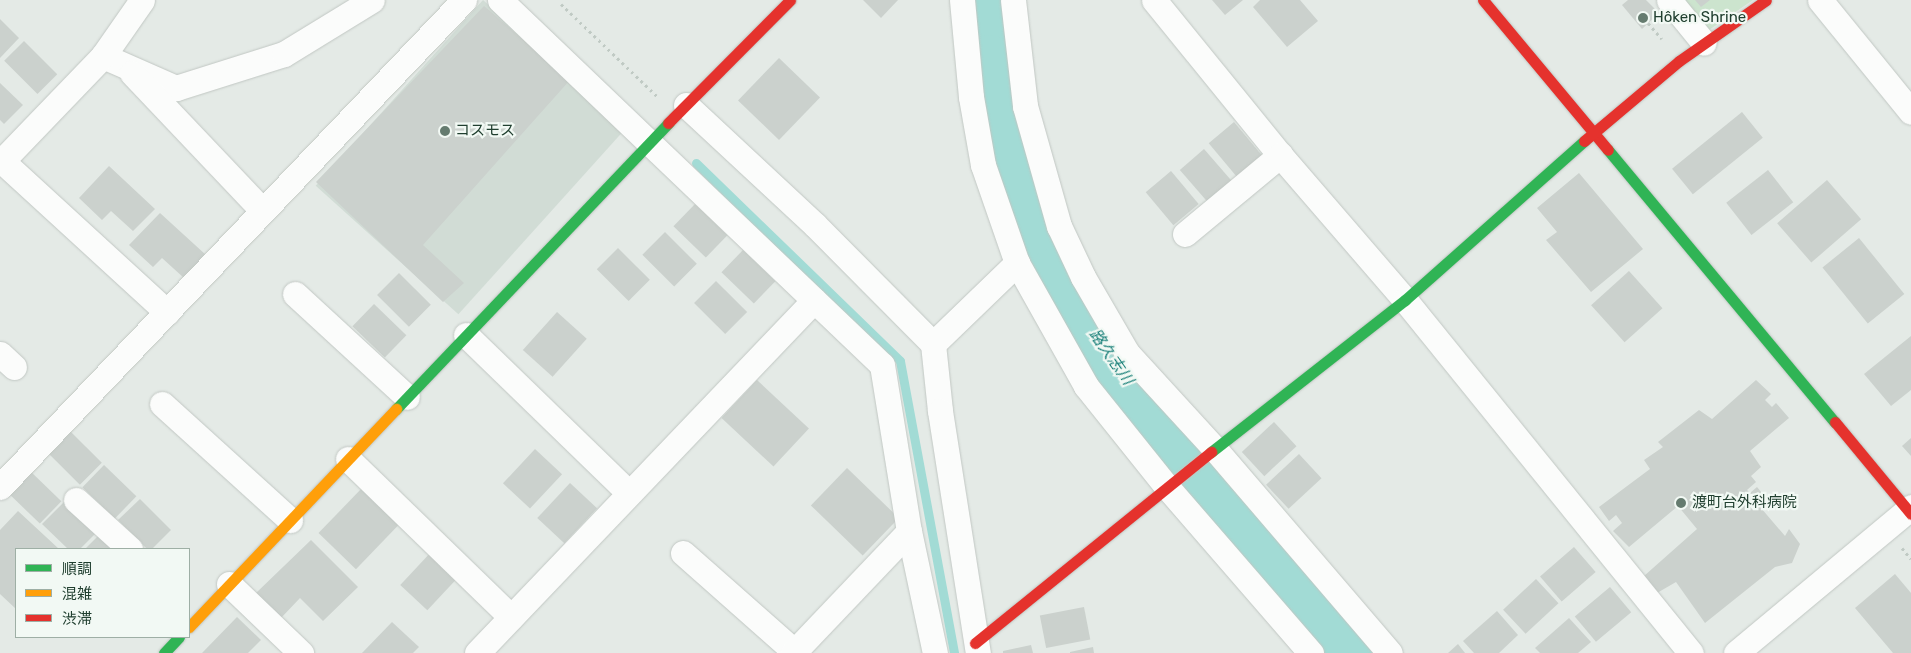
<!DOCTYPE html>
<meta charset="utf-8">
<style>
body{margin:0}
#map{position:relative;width:1911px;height:653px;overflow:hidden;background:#e4eae6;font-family:Rubik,"Noto Sans JP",sans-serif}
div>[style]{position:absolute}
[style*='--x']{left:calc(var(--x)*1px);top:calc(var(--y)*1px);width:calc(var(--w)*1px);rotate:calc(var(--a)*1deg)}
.built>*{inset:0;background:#d1dcd5;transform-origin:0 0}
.green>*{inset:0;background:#cce4ce}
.stream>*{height:9px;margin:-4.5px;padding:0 4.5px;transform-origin:4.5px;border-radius:4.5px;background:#a2dbd5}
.river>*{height:51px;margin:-25.5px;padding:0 25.5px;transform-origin:25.5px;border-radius:25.5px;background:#a2dbd5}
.building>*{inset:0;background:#cbd1cd;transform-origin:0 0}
.path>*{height:3px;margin-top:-1.5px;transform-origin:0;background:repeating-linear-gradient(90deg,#c0cac4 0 2.5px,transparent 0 6.5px)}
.roads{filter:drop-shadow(0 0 1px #c1c7c3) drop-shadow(0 0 1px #c1c7c3)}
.street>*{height:25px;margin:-12.5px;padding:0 12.5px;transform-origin:12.5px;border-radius:12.5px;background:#fbfcfb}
.fast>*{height:11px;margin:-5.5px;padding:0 5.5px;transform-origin:5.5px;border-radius:5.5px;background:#30b455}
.slow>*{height:11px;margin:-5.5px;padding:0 5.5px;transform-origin:5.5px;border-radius:5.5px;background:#ff9f0a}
.jam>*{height:11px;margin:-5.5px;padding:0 5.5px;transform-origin:5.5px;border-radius:5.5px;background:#e5322d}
.dots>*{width:14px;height:14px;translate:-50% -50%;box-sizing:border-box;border:2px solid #f2f9f4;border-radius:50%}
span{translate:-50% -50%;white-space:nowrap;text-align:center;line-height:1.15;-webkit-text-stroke:4.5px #f2f9f4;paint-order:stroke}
.poi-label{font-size:15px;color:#203f2f}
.left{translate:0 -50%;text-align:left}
.water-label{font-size:16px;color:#167e77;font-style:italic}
.legend{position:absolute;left:15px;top:548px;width:175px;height:90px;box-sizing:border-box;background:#f2f9f4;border:1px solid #9eafa5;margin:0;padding:6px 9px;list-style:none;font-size:15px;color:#203f2f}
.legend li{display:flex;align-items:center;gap:10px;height:25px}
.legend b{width:25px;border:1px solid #9eafa5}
</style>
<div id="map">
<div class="built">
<i style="left:483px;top:0;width:192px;height:250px;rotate:42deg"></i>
</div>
<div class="green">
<i style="clip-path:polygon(1675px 0,1753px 0,1703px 34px)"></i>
</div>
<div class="stream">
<i style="--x:696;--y:163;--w:284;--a:44.1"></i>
<i style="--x:900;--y:361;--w:297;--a:79.5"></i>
</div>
<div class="river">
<i style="--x:987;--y:0;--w:60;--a:88.1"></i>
<i style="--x:989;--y:60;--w:223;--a:73.6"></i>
<i style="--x:1052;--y:274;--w:260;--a:54.7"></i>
<i style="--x:1202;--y:486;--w:226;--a:47.5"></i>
</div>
<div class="building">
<i style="clip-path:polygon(863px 0,898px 0,881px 18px)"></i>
<i style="clip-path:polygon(1212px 0,1243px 0,1225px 15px)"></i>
<i style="clip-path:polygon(1260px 0,1300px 0,1318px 21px,1287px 47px,1253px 7px)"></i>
<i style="clip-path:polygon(1628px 0,1646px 0,1659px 13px,1642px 29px,1622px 5px)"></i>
<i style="clip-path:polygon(1695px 0,1710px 0,1701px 7px)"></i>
<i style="clip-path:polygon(484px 6px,570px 80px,423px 245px,464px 283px,443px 302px,316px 182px)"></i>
<i style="clip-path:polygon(0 19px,19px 38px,0 58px)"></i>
<i style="left:24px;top:41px;width:47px;height:28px;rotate:45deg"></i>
<i style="left:779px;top:58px;width:57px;height:59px;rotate:44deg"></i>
<i style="clip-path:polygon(0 83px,23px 105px,4px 124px,0 120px)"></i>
<i style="left:1742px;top:112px;width:33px;height:90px;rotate:51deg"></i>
<i style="left:1234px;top:122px;width:43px;height:33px;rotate:50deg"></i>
<i style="left:1204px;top:149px;width:43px;height:32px;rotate:49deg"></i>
<i style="clip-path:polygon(109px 166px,155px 209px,133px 231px,111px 211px,102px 220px,79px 198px)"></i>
<i style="left:1768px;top:170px;width:41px;height:53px;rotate:52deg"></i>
<i style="left:1171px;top:171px;width:43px;height:33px;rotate:50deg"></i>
<i style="clip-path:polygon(1579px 173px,1643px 249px,1591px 292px,1546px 240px,1557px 232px,1537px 208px)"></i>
<i style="left:1827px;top:180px;width:52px;height:66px;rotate:49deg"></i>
<i style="left:695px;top:204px;width:45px;height:31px;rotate:44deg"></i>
<i style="clip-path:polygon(160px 213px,206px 255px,184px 278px,162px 258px,153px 267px,129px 245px)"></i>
<i style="left:665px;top:232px;width:45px;height:32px;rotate:45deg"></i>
<i style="left:1859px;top:238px;width:72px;height:47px;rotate:51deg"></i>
<i style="left:618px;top:248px;width:45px;height:30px;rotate:45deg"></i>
<i style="left:743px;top:250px;width:45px;height:31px;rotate:44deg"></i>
<i style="left:1629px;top:271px;width:50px;height:51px;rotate:48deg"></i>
<i style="left:399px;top:273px;width:45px;height:31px;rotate:45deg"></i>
<i style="left:716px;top:281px;width:44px;height:31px;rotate:45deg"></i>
<i style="left:374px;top:304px;width:45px;height:31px;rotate:44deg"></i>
<i style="left:557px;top:312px;width:40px;height:51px;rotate:42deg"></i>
<i style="clip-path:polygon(1911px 336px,1911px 390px,1891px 406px,1864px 374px)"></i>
<i style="left:757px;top:380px;width:71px;height:52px;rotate:43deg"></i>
<i style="clip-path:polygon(1756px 380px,1771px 394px,1765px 400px,1772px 407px,1776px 403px,1789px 418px,1750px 451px,1761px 467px,1751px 476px,1756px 482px,1747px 490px,1750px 493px,1757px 487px,1762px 493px,1755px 501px,1785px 536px,1789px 529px,1800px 544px,1792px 563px,1775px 567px,1705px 623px,1676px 582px,1657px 593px,1644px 576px,1697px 529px,1678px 506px,1629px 547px,1613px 531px,1622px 523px,1616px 515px,1609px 521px,1599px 507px,1650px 469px,1644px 460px,1663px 447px,1658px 442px,1699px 410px,1712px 419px)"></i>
<i style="left:1274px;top:422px;width:33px;height:44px;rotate:47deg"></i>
<i style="left:70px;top:431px;width:45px;height:31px;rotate:45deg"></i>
<i style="clip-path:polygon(1911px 438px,1911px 456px,1902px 446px)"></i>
<i style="left:535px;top:449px;width:37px;height:47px;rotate:43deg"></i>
<i style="left:1299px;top:454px;width:33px;height:45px;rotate:47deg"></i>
<i style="left:104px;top:465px;width:45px;height:31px;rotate:44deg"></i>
<i style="left:847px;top:468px;width:72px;height:52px;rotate:44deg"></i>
<i style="left:29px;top:470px;width:45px;height:31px;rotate:44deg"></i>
<i style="left:570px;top:483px;width:37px;height:48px;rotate:43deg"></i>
<i style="left:363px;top:487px;width:52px;height:64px;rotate:44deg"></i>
<i style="clip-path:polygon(140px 499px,171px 530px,152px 549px,147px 549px,118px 520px)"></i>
<i style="clip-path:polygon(64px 502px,96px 533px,80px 549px,68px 549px,42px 524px)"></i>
<i style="clip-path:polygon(18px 511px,59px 549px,16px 549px,16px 609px,0 594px,0 530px)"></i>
<i style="clip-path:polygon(99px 535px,114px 549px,85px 549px)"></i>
<i style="clip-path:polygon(311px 540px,358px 587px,323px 621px,300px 598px,281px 618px,256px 593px)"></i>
<i style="left:1574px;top:547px;width:33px;height:45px;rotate:49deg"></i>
<i style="left:433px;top:550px;width:37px;height:48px;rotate:43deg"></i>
<i style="clip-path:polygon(1895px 574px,1911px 593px,1911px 653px,1893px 653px,1855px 608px)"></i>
<i style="left:1536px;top:579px;width:33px;height:45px;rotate:47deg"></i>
<i style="left:1610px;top:587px;width:33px;height:46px;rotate:50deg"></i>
<i style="left:1084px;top:607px;width:33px;height:45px;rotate:79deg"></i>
<i style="clip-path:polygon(1497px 611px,1518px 635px,1499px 653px,1474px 653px,1463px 641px)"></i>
<i style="clip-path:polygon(237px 617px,261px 640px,248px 653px,202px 653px)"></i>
<i style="clip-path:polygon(1569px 618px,1591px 642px,1578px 653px,1540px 653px,1535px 648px)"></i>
<i style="clip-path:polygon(392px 622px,419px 647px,413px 653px,362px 653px)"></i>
<i style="clip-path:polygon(1458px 644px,1465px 653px,1448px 653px)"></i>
<i style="clip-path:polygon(1031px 645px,1033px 653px,1003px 653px,1003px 651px)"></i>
<i style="clip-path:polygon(1093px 647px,1094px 653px,1070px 653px,1070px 652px)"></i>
</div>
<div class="path">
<i style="--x:561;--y:4;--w:133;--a:43.8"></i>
<i style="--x:1648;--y:23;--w:21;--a:49"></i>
<i style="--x:1902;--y:548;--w:14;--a:51"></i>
</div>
<div class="roads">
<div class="street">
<i style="--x:500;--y:0;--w:528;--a:43.7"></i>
<i style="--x:882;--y:365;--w:168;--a:80.8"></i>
<i style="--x:909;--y:531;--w:125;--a:78"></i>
<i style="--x:962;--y:0;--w:97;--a:84.7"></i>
<i style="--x:971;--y:97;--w:69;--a:80"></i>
<i style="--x:983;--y:165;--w:104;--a:70.9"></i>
<i style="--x:1017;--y:263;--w:141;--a:60.7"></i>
<i style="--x:1086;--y:386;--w:129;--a:51.3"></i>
<i style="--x:1167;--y:487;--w:220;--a:49.1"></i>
<i style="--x:1013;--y:0;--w:107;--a:83.5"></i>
<i style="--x:1025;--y:106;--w:125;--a:74.2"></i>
<i style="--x:1059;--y:226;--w:56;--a:64.8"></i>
<i style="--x:1083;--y:277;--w:88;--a:59.9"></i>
<i style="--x:1127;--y:353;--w:129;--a:47.5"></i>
<i style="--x:1214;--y:448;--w:270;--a:49.4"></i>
<i style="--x:1154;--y:0;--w:200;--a:50.9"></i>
<i style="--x:1280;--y:155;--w:191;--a:49.2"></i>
<i style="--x:1405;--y:300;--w:454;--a:51"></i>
<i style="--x:1669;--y:0;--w:55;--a:50.9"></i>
<i style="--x:1820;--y:0;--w:144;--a:50.9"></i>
<i style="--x:103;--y:56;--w:80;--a:23.7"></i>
<i style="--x:176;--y:88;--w:113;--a:-17.5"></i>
<i style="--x:284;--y:54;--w:103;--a:-31.5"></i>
<i style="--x:132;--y:73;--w:190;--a:46.5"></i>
<i style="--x:686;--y:105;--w:176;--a:42.9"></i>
<i style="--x:815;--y:225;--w:168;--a:45.2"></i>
<i style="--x:933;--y:344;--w:67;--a:84"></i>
<i style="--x:940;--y:411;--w:245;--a:81.1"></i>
<i style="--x:2;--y:161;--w:224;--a:42.5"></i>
<i style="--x:0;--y:163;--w:149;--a:-46.1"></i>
<i style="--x:103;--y:56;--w:68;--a:-55.1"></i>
<i style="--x:1185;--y:234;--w:124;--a:-39.7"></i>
<i style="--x:295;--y:294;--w:152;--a:42.6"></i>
<i style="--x:466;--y:335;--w:227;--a:44.1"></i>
<i style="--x:933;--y:344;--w:117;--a:-44"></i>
<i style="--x:0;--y:354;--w:19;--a:43"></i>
<i style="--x:162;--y:404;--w:173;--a:42.2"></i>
<i style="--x:348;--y:459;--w:227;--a:44.1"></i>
<i style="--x:0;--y:487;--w:673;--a:-46.39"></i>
<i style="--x:76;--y:500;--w:73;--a:42.2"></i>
<i style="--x:683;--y:553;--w:149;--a:41.5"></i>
<i style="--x:229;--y:584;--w:100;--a:43.8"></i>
<i style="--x:477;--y:653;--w:488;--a:-46.3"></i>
<i style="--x:793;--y:653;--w:168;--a:-46.4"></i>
<i style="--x:1736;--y:653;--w:228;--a:-39.8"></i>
</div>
<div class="fast">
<i style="--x:1608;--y:150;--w:354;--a:50.2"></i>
<i style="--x:396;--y:409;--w:395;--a:-46.4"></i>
<i style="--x:1211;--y:452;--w:246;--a:-38.1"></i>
<i style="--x:1405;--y:300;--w:239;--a:-41.6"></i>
<i style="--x:164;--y:653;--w:22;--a:-47"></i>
</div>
<div class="slow">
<i style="--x:189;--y:627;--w:301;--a:-46.5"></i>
</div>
<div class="jam">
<i style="--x:1483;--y:0;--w:195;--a:50.2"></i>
<i style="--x:668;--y:123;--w:173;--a:-45.2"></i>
<i style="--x:1584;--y:141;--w:124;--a:-40.1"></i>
<i style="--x:1679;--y:61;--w:106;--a:-35"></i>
<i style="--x:1835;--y:422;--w:119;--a:50.4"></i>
<i style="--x:975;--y:643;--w:304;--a:-39"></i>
</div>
</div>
<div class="dots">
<i style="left:1643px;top:18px;background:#657b6f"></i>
<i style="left:445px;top:131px;background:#657b6f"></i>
<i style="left:1681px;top:503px;background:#657b6f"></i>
</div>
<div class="poi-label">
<span class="left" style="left:1653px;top:18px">Hôken Shrine</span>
<span class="left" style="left:455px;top:131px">コスモス</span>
<span class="left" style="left:1692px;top:503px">渡町台外科病院</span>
</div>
<div class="water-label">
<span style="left:1111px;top:357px;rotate:55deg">路久志川</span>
</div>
<ul class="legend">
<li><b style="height:6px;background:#30b455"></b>順調</li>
<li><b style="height:6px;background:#ff9f0a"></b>混雑</li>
<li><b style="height:6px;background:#e5322d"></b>渋滞</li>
</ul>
</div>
